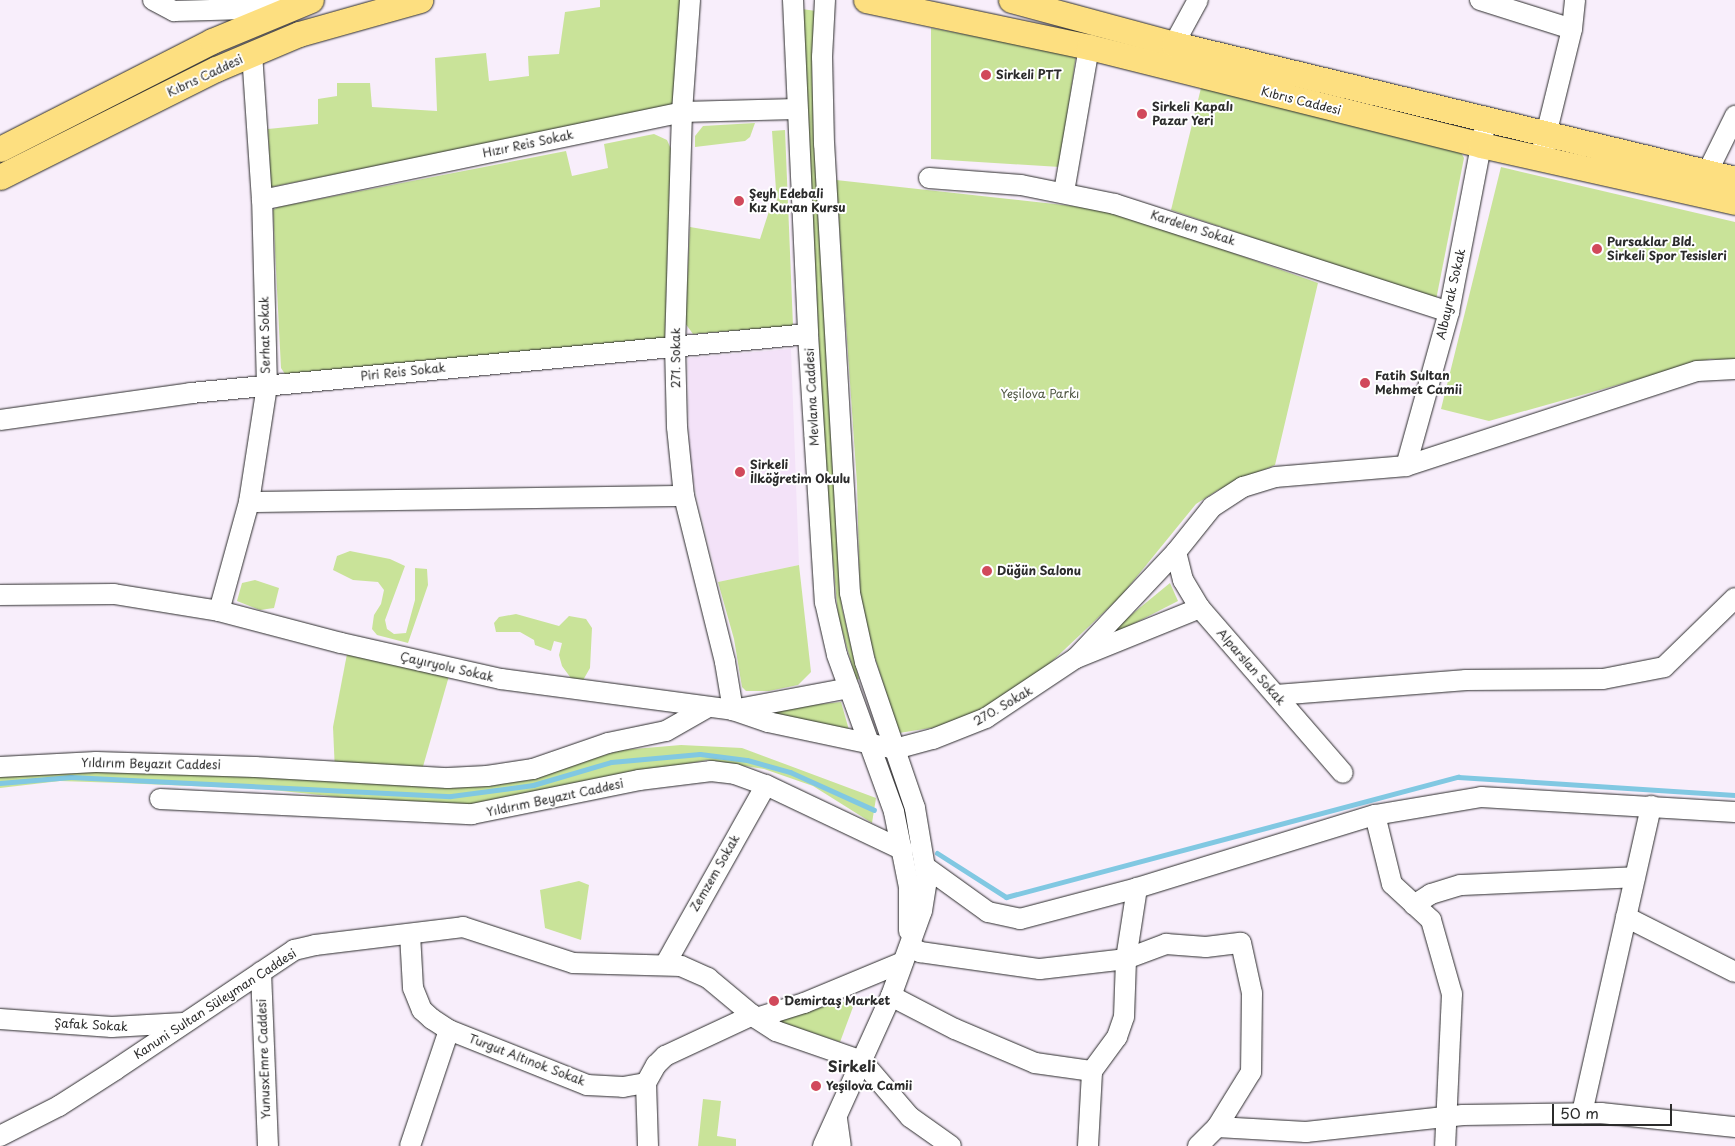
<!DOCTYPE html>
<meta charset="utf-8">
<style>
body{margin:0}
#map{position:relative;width:1735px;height:1146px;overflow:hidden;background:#f8eefb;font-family:"Playpen Sans",sans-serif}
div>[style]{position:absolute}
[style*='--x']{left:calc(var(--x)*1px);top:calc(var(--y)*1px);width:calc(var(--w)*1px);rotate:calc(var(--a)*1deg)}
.built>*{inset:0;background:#f3e2f8}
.green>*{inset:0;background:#c9e399}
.stream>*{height:5px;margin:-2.5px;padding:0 2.5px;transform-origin:2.5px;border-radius:2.5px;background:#81c8e2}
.roads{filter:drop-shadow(0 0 1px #2b2b2b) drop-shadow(0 0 1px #2b2b2b)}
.minor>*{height:20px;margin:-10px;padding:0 10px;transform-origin:10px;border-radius:10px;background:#fff}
.major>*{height:25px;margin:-12.5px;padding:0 12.5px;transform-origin:12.5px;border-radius:12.5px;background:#fddf80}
.dots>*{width:14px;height:14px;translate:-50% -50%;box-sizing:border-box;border:2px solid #fff;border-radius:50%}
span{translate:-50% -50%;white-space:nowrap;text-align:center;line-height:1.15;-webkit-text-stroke:4px #fff;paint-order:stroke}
.poi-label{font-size:12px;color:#2b2b2b;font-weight:700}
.left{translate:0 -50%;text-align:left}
.street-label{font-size:12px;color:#2b2b2b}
.park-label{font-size:12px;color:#525946}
.quarter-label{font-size:15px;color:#2b2b2b;font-weight:700}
.scale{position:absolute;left:1552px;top:1104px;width:120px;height:22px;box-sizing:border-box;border:2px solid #2b2b2b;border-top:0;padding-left:6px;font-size:15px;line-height:18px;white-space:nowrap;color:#2b2b2b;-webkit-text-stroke:4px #fff;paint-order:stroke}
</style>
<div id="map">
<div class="built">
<i style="clip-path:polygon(791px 349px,799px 565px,718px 582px,689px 463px,688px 358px)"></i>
</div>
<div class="green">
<i style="clip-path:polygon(600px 0,681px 0,676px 106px,271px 187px,268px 129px,318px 124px,318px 99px,337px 96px,337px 83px,370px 83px,372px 107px,437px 111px,435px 58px,486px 53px,489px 81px,529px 76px,528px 56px,559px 54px,565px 12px,600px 7px)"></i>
<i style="clip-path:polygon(802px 9px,816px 11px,812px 73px,815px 148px,837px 542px,842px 608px,859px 679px,856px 680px,838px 615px,826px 484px)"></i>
<i style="clip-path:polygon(931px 28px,1076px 55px,1060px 167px,931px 159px)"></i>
<i style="clip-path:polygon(1201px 88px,1460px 151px,1464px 158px,1436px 300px,1171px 210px)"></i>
<i style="clip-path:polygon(755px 123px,750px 137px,745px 141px,695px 147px,695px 136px,703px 126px)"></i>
<i style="clip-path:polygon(785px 130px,793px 326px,693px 334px,685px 323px,690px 227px,760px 239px,771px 205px,777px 205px,772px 131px)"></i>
<i style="clip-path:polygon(654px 134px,667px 140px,671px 149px,665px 339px,285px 374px,281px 368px,273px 210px,278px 207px,566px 151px,572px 176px,608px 168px,604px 144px)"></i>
<i style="clip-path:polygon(1501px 167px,1735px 222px,1735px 361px,1710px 359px,1489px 421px,1441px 409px)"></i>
<i style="clip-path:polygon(836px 180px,1091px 208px,1146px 222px,1318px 283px,1275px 465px,1218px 490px,1196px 504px,1121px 596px,1044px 669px,974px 714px,937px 727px,899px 733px,870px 642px,860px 598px,857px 484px)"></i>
<i style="clip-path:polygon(350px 551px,390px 559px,405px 566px,385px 620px,387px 629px,394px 634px,406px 633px,415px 600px,415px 568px,427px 569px,428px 585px,408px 643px,377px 635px,372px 629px,374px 615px,381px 604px,384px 590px,378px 582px,353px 580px,333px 570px,337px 556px)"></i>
<i style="clip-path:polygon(799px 565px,811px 672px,798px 685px,769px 691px,746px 691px,742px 687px,734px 639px,718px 582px)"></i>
<i style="clip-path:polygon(255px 580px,279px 588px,274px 608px,260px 610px,237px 601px,242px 583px)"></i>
<i style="clip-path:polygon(1170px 583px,1178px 601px,1098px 642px)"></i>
<i style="clip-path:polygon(516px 614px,559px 626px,569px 616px,586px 619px,592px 628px,590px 668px,582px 682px,573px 681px,562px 666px,559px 655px,562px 643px,554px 641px,551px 651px,535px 645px,534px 640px,520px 632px,496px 632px,494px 623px,499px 617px)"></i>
<i style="clip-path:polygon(347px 654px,449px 676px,420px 777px,335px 772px,333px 727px)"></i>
<i style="clip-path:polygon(841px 702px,849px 730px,753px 711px)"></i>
<i style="clip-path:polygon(681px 745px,742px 748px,876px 798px,872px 823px,813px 786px,764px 769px,707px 760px,465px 806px,405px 804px,263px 789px,121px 783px,60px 781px,0 788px,0 775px,66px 770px,330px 776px,475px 787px,495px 785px,622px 750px)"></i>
<i style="clip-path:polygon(579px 881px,589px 885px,581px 940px,545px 928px,540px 890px)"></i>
<i style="clip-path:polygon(856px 999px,840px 1042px,780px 1022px,780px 1017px)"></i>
<i style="clip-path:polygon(703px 1099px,721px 1101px,717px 1136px,736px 1139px,736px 1146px,698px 1146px)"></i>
</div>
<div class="stream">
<i style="--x:0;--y:783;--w:71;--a:-4.8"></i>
<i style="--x:71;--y:777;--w:380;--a:2.9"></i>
<i style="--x:451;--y:796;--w:83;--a:-7.6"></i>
<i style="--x:533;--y:785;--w:81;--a:-16.4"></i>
<i style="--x:611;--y:762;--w:89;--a:-5.1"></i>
<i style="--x:700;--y:754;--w:47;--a:7.3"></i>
<i style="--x:747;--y:760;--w:45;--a:15.6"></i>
<i style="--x:790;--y:772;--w:92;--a:24.3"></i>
<i style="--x:937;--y:853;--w:82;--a:32.5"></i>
<i style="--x:1006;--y:897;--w:468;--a:-14.9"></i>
<i style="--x:1458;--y:777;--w:278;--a:3.7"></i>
</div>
<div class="roads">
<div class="minor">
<i style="--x:153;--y:0;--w:24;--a:28"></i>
<i style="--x:174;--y:11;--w:110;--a:-1.6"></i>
<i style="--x:690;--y:0;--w:112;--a:94.1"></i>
<i style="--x:682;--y:112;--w:233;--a:91.7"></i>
<i style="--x:675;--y:345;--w:82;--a:88.6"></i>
<i style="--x:677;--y:427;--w:69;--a:84.2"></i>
<i style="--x:684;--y:496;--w:171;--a:76.1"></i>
<i style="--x:725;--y:662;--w:49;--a:80.5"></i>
<i style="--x:733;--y:710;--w:118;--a:-10.7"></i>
<i style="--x:793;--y:0;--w:334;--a:87.4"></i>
<i style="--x:808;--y:334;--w:269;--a:86.4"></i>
<i style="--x:825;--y:602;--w:54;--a:77.2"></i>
<i style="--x:837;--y:655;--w:167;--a:70"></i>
<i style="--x:894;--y:812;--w:76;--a:78.7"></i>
<i style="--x:909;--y:887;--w:44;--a:90"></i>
<i style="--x:1480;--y:0;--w:96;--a:17.5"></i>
<i style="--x:1174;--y:44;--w:50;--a:-61.4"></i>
<i style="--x:1543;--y:147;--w:122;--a:-76.2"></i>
<i style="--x:1572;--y:29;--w:29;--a:-84"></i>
<i style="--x:1707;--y:173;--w:64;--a:-63.8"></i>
<i style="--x:929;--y:178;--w:92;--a:4.4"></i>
<i style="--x:1021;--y:185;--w:96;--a:11.4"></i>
<i style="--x:1115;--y:204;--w:351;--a:17.9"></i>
<i style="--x:1064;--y:192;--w:147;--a:-80.2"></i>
<i style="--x:262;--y:200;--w:429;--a:-11.8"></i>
<i style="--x:682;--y:112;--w:114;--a:-1.5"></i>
<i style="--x:0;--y:420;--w:193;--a:-8"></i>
<i style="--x:191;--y:393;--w:620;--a:-5.46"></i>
<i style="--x:1406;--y:466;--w:160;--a:-74.4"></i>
<i style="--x:1449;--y:312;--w:197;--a:-79.1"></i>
<i style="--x:249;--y:502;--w:435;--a:-0.8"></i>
<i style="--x:1176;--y:552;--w:29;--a:76"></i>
<i style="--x:1183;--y:580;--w:33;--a:59"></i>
<i style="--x:1200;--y:608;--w:218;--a:49.1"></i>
<i style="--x:0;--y:595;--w:114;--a:-0.5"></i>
<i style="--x:114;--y:594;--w:106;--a:9.2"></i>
<i style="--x:219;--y:611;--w:126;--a:14.7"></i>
<i style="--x:341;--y:643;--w:164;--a:12.7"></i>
<i style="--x:501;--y:679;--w:234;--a:7.6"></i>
<i style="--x:733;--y:710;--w:37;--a:19"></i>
<i style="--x:768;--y:722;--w:130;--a:12"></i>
<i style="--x:895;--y:749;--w:39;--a:-15"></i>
<i style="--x:933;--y:739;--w:57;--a:-21.6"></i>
<i style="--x:986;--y:718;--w:108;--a:-33.7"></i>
<i style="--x:1200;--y:608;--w:134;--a:158"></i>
<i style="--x:1076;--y:658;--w:146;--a:-46.7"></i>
<i style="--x:1176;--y:552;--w:58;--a:-51.3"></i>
<i style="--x:1212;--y:507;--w:37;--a:-33"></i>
<i style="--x:1243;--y:487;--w:34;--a:-17"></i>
<i style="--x:1276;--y:477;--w:130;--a:-4.8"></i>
<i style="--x:1406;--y:466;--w:306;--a:-18.1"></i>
<i style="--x:1697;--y:371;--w:38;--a:-3"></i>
<i style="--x:219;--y:611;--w:113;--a:-74.6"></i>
<i style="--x:249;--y:502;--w:117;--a:-81.2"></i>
<i style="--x:267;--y:386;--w:186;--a:-91.5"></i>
<i style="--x:262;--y:200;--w:146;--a:-93.9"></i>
<i style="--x:1276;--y:695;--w:191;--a:-4.5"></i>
<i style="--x:1466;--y:680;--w:137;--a:-0.4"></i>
<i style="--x:1603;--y:679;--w:62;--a:-11.1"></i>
<i style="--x:1664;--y:667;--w:99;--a:-44.2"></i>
<i style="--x:0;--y:767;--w:96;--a:-3"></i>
<i style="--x:96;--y:762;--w:159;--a:1.8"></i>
<i style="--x:255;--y:767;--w:193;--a:3.3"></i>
<i style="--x:448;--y:778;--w:39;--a:-3"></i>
<i style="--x:487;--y:776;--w:47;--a:-8.7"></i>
<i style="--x:533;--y:769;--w:79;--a:-19.1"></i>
<i style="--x:608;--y:743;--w:59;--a:-11.7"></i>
<i style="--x:666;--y:731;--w:48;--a:-29.7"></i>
<i style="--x:160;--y:799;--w:312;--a:2.8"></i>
<i style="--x:472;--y:814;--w:170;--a:-11.5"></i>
<i style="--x:639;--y:780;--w:73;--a:-7.1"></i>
<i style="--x:711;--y:771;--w:24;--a:7"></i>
<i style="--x:735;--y:774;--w:33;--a:20"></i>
<i style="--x:766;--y:785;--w:152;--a:25.4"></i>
<i style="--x:1375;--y:815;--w:71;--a:76.2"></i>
<i style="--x:1392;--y:884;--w:53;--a:42.7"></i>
<i style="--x:1431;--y:920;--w:77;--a:74.2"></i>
<i style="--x:1452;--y:994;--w:152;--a:92.6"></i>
<i style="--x:927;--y:868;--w:75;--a:35.8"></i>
<i style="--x:988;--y:912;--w:33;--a:12"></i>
<i style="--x:1020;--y:919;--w:121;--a:-14.8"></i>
<i style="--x:1137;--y:888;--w:249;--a:-17.1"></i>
<i style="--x:1375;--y:815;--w:108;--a:-9.6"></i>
<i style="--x:1481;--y:797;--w:254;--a:3.4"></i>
<i style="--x:1414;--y:905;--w:20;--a:-33"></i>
<i style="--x:1431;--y:894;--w:31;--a:-17"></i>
<i style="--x:1461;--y:885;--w:174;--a:-2.6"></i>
<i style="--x:1626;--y:917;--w:122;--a:26.8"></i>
<i style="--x:410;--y:934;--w:54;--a:86.8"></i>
<i style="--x:413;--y:988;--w:24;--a:68"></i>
<i style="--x:422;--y:1010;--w:13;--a:42"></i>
<i style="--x:432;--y:1019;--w:20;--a:33"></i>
<i style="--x:449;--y:1030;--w:149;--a:21.7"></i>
<i style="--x:587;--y:1085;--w:36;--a:3"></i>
<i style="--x:623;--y:1087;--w:23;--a:-10"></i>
<i style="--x:646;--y:1083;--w:21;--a:-61"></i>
<i style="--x:656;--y:1065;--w:13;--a:-45"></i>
<i style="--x:665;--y:1056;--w:97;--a:-25"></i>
<i style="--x:910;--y:946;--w:12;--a:31"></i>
<i style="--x:920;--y:952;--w:121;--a:8.1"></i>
<i style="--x:1040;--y:969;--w:87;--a:-6.6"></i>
<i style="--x:1126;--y:959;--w:43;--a:-20.6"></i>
<i style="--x:1166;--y:944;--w:40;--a:4.3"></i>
<i style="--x:1206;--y:947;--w:35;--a:-7"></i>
<i style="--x:1241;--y:943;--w:51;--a:77.6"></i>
<i style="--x:1252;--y:993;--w:79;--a:90.7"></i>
<i style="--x:1251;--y:1072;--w:65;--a:121.7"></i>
<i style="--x:1217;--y:1127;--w:27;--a:135"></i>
<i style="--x:903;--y:962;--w:107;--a:157.5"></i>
<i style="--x:804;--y:1003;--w:50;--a:162.6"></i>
<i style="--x:756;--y:1018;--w:24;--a:33"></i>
<i style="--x:776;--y:1031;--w:91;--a:19.2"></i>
<i style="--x:862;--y:1061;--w:74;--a:49.4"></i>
<i style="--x:910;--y:1117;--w:50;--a:35.3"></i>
<i style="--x:666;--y:963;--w:204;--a:-60.7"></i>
<i style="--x:261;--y:972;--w:174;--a:87.7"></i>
<i style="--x:891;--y:996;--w:72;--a:27.3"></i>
<i style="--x:955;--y:1029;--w:87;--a:23"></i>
<i style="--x:1035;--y:1063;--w:58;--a:8"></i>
<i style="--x:0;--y:1019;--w:112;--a:4.1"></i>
<i style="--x:112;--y:1027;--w:71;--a:-3.2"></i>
<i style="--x:646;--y:1083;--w:63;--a:88.2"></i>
<i style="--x:1582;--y:1113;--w:315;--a:-77.3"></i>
<i style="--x:837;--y:1119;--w:27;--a:82"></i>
<i style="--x:1217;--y:1127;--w:89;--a:3.2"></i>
<i style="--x:1306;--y:1132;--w:158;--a:-6.2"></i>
<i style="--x:1463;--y:1115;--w:138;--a:-0.8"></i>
<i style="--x:1601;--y:1113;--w:135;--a:6"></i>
<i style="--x:0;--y:1136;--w:66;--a:-27"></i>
<i style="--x:59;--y:1106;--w:67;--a:-32.7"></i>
<i style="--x:115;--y:1070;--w:216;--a:-33.8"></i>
<i style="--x:294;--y:950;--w:22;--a:-13"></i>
<i style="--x:315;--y:945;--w:149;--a:-6.9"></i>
<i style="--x:463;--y:927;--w:116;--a:18.1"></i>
<i style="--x:573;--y:963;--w:108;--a:1.6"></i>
<i style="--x:681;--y:966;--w:30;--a:24"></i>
<i style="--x:708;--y:978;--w:62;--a:39.8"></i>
<i style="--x:410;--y:1146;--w:122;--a:-71.4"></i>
<i style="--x:823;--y:1146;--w:165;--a:-65.6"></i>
<i style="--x:891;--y:996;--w:90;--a:-70"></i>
<i style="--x:922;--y:911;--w:31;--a:-81"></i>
<i style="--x:927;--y:880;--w:73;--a:-99.5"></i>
<i style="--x:915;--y:808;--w:154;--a:-108.9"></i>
<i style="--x:865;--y:662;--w:71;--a:-102.3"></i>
<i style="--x:850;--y:593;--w:450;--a:-93.3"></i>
<i style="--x:824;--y:144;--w:87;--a:-91.3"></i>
<i style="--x:822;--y:57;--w:57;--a:-87"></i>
<i style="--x:1088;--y:1146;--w:75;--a:-86.9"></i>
<i style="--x:1092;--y:1071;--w:42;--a:-53.7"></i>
<i style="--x:1117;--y:1037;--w:21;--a:-71"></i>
<i style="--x:1124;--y:1017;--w:58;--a:-88"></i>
<i style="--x:1126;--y:959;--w:72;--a:-81.2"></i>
</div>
<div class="major">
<i style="--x:866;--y:0;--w:228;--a:11.9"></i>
<i style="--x:1089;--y:47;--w:404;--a:14"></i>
<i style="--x:1481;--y:145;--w:260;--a:12.6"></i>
<i style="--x:1011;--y:0;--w:169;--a:15.1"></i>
<i style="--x:1174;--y:44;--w:577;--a:13.53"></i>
<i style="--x:0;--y:149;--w:238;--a:-27"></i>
<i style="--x:212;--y:41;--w:107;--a:-22.5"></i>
<i style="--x:0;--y:177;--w:241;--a:-26.6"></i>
<i style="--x:216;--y:69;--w:90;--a:-22.9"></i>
<i style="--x:299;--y:34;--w:126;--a:-15.7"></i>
</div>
</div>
<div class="dots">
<i style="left:986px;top:75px;background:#d1495b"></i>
<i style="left:1142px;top:114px;background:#d1495b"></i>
<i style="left:739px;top:201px;background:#d1495b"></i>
<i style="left:1597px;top:249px;background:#d1495b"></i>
<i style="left:1365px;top:383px;background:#d1495b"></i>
<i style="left:740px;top:472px;background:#d1495b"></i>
<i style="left:987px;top:571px;background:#d1495b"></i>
<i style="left:774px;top:1001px;background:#d1495b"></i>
<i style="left:816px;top:1086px;background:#d1495b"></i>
</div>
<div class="poi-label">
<span class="left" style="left:996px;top:75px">Sirkeli PTT</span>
<span class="left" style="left:1152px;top:114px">Sirkeli Kapalı<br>Pazar Yeri</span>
<span class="left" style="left:749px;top:201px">Şeyh Edebali<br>Kız Kuran Kursu</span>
<span class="left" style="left:1607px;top:249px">Pursaklar Bld.<br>Sirkeli Spor Tesisleri</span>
<span class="left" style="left:1375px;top:383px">Fatih Sultan<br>Mehmet Camii</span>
<span class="left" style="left:750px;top:472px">Sirkeli<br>İlköğretim Okulu</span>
<span class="left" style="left:997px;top:571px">Düğün Salonu</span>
<span class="left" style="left:784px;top:1001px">Demirtaş Market</span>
<span class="left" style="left:826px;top:1086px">Yeşilova Camii</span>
</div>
<div class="street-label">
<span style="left:205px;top:76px;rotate:-25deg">Kıbrıs Caddesi</span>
<span style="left:1301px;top:101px;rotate:14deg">Kıbrıs Caddesi</span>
<span style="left:528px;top:144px;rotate:-12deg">Hızır Reis Sokak</span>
<span style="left:1193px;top:228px;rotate:18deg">Kardelen Sokak</span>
<span style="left:1451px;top:294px;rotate:-77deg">Albayrak Sokak</span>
<span style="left:265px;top:335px;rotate:-91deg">Serhat Sokak</span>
<span style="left:676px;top:358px;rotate:-90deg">271. Sokak</span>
<span style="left:403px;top:372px;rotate:-6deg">Piri Reis Sokak</span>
<span style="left:812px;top:397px;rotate:-93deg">Mevlana Caddesi</span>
<span style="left:447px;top:667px;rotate:13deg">Çayıryolu Sokak</span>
<span style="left:1251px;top:667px;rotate:49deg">Alparslan Sokak</span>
<span style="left:1003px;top:706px;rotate:-30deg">270. Sokak</span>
<span style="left:151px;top:764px;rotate:1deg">Yıldırım Beyazıt Caddesi</span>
<span style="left:555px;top:798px;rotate:-12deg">Yıldırım Beyazıt Caddesi</span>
<span style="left:715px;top:873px;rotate:-60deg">Zemzem Sokak</span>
<span style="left:215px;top:1004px;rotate:-33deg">Kanuni Sultan Süleyman Caddesi</span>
<span style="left:91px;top:1025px;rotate:3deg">Şafak Sokak</span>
<span style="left:264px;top:1059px;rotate:-92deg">YunusxEmre Caddesi</span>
<span style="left:527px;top:1060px;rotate:21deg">Turgut Altınok Sokak</span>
</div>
<div class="park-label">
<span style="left:1040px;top:394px">Yeşilova Parkı</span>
</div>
<div class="quarter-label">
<span style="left:852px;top:1066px">Sirkeli</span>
</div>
<div class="scale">50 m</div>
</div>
